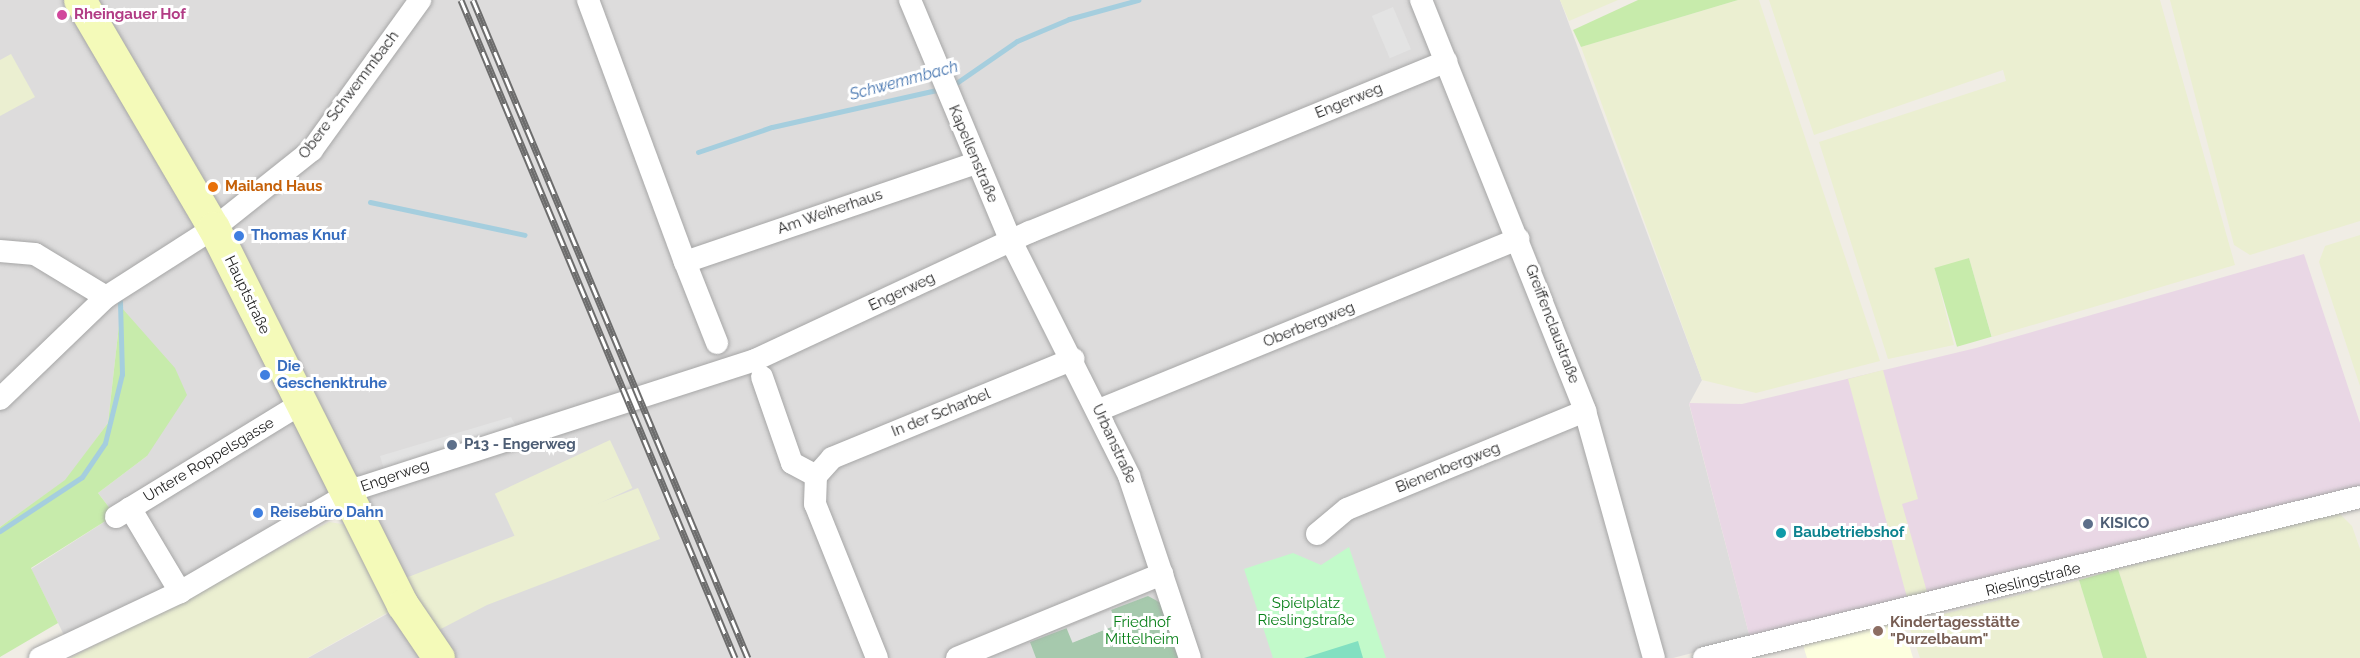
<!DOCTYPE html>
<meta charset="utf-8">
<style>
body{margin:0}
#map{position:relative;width:2360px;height:658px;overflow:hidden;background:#f0ede5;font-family:Raleway,sans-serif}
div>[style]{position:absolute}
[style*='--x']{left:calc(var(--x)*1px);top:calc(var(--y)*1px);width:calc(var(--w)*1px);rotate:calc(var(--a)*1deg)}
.residential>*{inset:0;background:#dddcdc}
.industrial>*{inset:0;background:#e9d7e5}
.education>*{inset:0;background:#fdffdf}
.farmland>*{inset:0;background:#ebefd1;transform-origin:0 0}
.grass>*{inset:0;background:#c7ebab;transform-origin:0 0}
.cemetery>*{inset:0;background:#a6c9ad}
.park>*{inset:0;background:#c2faca}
.pitch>*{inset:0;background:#82e0c1}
.parking>*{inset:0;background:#e3e3e3;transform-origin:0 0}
.stream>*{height:5px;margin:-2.5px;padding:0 2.5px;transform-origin:2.5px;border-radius:2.5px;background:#a5cede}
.roads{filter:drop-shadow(0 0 2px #a6a6a6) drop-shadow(0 0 2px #a6a6a6)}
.minor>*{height:22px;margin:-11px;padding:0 11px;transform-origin:11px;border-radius:11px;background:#fff}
.secondary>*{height:32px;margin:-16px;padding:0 16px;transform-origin:16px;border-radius:16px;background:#f4fab9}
.rail>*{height:7px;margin-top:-3.5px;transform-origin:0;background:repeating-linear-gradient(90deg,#fff 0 14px,#6d6d6d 0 28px);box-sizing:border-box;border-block:2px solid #6d6d6d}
.dots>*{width:16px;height:16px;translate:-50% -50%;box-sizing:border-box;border:3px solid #fff;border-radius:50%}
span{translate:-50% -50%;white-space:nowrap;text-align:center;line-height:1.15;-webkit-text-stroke:6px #fff;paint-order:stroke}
.hotel-label{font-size:15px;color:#b23c85;font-weight:700}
.left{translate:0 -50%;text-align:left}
.street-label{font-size:15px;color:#1f1f1f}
.food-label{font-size:15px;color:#c56008;font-weight:700}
.shop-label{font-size:15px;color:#366cbe;font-weight:700}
.service-label{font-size:15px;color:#4e5e75;font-weight:700}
.culture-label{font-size:15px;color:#0d838f;font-weight:700}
.park-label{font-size:15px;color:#0a811a}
.education-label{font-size:15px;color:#785e54;font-weight:700}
.water-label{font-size:16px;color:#4a78b1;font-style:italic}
</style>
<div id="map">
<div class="residential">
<i style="clip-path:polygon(0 0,1560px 0,1702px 380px,1689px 404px,1750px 638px,1673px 658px,308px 658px,403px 605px,347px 493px,69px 645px,31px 569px,115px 515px,98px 493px,147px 456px,121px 307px,108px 423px,66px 480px,0 527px)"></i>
</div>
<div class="industrial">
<i style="clip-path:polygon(2304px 254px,2360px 423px,2360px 487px,1750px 638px,1689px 403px,1742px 404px,1976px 348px)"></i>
</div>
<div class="education">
<i style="clip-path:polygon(1901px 618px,1913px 658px,1807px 658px,1803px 645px)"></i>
</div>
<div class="farmland">
<i style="clip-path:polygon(1560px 0,1618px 0,1569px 21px)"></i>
<i style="clip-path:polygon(1738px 0,1759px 0,1880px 361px,1756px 393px,1702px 380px,1581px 47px)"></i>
<i style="clip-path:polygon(1769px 0,2160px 0,2235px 265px,1992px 337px,1969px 258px,1935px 270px,1954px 345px,1888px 359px,1819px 142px,2006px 81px,2003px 70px,1814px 135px)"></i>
<i style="clip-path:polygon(2170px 0,2360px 0,2360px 221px,2250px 255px,2234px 245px)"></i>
<i style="clip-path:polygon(11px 54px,35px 97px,0 116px,0 60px)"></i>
<i style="clip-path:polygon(2360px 235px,2360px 386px,2319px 262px,2325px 246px)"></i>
<i style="clip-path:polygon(1883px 370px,1918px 499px,1902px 504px,1929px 599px,1909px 605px,1848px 379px)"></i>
<i style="left:610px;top:440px;width:53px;height:127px;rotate:65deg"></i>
<i style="clip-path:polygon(638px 488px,660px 539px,487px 605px,435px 632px,403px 579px)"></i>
<i style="clip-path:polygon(2339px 513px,2352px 526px,2360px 549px,2360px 658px,2147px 658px,2118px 569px)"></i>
<i style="clip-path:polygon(329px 522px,348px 525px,392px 610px,307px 658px,70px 658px)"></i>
<i style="clip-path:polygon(2079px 580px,2103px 658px,1920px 658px,1908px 623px)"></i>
</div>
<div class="grass">
<i style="clip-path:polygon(1638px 0,1738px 0,1581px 47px,1573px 30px)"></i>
<i style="left:1969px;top:258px;width:82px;height:36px;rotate:74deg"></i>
<i style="clip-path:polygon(121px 307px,175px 368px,187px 395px,147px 456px,98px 493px,115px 515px,31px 568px,58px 623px,0 657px,0 527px,65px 480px,108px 423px)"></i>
<i style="clip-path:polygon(2118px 569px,2147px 658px,2103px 658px,2079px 580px)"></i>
</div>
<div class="cemetery">
<i style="clip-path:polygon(1148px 596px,1161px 603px,1180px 658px,1036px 658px,1030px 642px,1067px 628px,1073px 642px,1116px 625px,1111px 610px)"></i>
</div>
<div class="park">
<i style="clip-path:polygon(1349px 547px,1386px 658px,1273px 658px,1244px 569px,1293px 553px,1321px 565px)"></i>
</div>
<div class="pitch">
<i style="clip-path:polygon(1358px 641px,1363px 658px,1304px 658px)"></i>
</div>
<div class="parking">
<i style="left:1393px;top:7px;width:46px;height:23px;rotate:67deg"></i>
<i style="clip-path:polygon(511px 417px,520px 434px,387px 479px,380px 456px)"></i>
<i style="left:1111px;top:610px;width:16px;height:48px;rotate:68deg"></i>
</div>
<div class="stream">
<i style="--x:952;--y:86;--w:79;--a:-34.7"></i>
<i style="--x:1017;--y:41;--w:56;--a:-22.9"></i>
<i style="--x:1069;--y:19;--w:72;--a:-15.4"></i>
<i style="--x:698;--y:152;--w:78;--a:-18.7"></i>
<i style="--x:772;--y:127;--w:172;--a:-12.7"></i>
<i style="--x:370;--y:202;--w:158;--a:12"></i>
<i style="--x:0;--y:531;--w:98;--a:-33.4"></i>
<i style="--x:82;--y:477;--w:41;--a:-55.9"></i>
<i style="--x:105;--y:443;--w:71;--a:-76.2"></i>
<i style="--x:122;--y:374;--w:73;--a:-91.6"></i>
</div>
<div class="roads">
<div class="minor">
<i style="--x:588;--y:0;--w:279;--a:69.7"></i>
<i style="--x:685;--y:262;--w:307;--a:-18.8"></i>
<i style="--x:910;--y:0;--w:261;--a:67.3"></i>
<i style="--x:1011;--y:241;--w:263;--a:63.3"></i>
<i style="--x:1129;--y:476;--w:192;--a:71.5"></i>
<i style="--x:1421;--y:0;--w:443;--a:68.2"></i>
<i style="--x:1585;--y:411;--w:256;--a:74.4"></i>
<i style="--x:0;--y:251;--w:35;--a:5"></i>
<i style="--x:35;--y:254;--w:83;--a:31.2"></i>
<i style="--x:685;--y:262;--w:87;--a:68.4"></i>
<i style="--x:762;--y:377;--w:91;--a:70.8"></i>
<i style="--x:792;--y:463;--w:27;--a:28"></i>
<i style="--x:0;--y:399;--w:147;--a:-43.9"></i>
<i style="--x:106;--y:297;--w:128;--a:-32.6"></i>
<i style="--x:214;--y:228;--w:125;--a:-38.5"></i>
<i style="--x:312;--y:150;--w:185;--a:-54.2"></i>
<i style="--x:1099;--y:410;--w:453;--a:-22.2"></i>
<i style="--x:130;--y:508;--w:98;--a:59.2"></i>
<i style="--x:116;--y:517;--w:218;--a:-31.5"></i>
<i style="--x:1317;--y:534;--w:39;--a:-40"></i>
<i style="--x:1347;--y:509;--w:257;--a:-22.4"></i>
<i style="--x:40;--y:658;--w:155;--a:-25.2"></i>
<i style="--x:180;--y:592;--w:207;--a:-30.2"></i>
<i style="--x:359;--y:488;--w:416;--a:-17.9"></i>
<i style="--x:755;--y:360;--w:303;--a:-25"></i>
<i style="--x:1030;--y:232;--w:450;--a:-22.3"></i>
<i style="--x:877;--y:658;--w:166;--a:-111.9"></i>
<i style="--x:815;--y:504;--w:28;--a:-88"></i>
<i style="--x:816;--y:476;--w:24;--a:-48"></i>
<i style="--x:832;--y:458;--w:261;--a:-22.3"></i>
<i style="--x:957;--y:658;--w:222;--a:-22.3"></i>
<i style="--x:1704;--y:658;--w:675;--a:-13.79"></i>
</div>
<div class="secondary">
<i style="--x:80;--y:0;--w:264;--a:59.6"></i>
<i style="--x:214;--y:228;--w:422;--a:63.4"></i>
<i style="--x:403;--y:605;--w:64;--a:55.8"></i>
</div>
</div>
<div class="rail">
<i style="--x:461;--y:0;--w:713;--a:67.39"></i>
<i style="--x:473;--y:0;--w:713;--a:67.32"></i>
</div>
<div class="dots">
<i style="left:62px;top:15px;background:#d1479c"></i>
<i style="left:213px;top:187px;background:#e8710a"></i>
<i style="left:239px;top:236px;background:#3f7fe0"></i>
<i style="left:265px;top:375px;background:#3f7fe0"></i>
<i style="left:452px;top:445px;background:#5c6f8a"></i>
<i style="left:258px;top:513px;background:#3f7fe0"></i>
<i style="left:2088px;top:524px;background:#5c6f8a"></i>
<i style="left:1781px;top:533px;background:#0f9aa8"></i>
<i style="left:1878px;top:631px;background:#8d6e63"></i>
</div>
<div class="hotel-label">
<span class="left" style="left:74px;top:15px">Rheingauer Hof</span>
</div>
<div class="street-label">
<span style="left:349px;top:95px;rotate:-53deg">Obere Schwemmbach</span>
<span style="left:1349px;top:101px;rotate:-22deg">Engerweg</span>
<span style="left:973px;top:154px;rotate:67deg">Kapellenstraße</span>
<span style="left:830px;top:212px;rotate:-19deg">Am Weiherhaus</span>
<span style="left:902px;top:292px;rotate:-25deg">Engerweg</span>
<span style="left:247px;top:295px;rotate:64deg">Hauptstraße</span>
<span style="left:1552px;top:324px;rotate:69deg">Greiffenclaustraße</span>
<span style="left:1309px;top:325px;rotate:-22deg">Oberbergweg</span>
<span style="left:941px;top:413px;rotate:-22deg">In der Scharbel</span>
<span style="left:1114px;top:444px;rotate:65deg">Urbanstraße</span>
<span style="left:209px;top:460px;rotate:-31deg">Untere Roppelsgasse</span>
<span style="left:1448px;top:468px;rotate:-22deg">Bienenbergweg</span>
<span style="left:395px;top:476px;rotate:-19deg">Engerweg</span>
<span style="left:2033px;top:580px;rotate:-14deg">Rieslingstraße</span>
</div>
<div class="food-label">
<span class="left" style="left:225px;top:187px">Mailand Haus</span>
</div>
<div class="shop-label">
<span class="left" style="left:251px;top:236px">Thomas Knuf</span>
<span class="left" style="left:277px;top:375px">Die<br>Geschenktruhe</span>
<span class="left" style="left:270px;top:513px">Reisebüro Dahn</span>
</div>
<div class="service-label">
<span class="left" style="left:464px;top:445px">P13 - Engerweg</span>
<span class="left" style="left:2100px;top:524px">KISICO</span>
</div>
<div class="culture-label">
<span class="left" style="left:1793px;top:533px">Baubetriebshof</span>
</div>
<div class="park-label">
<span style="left:1306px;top:612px">Spielplatz<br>Rieslingstraße</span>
<span style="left:1142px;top:631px">Friedhof<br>Mittelheim</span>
</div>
<div class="education-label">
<span class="left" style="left:1890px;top:631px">Kindertagesstätte<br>"Purzelbaum"</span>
</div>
<div class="water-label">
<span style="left:904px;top:81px;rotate:-15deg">Schwemmbach</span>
</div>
</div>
